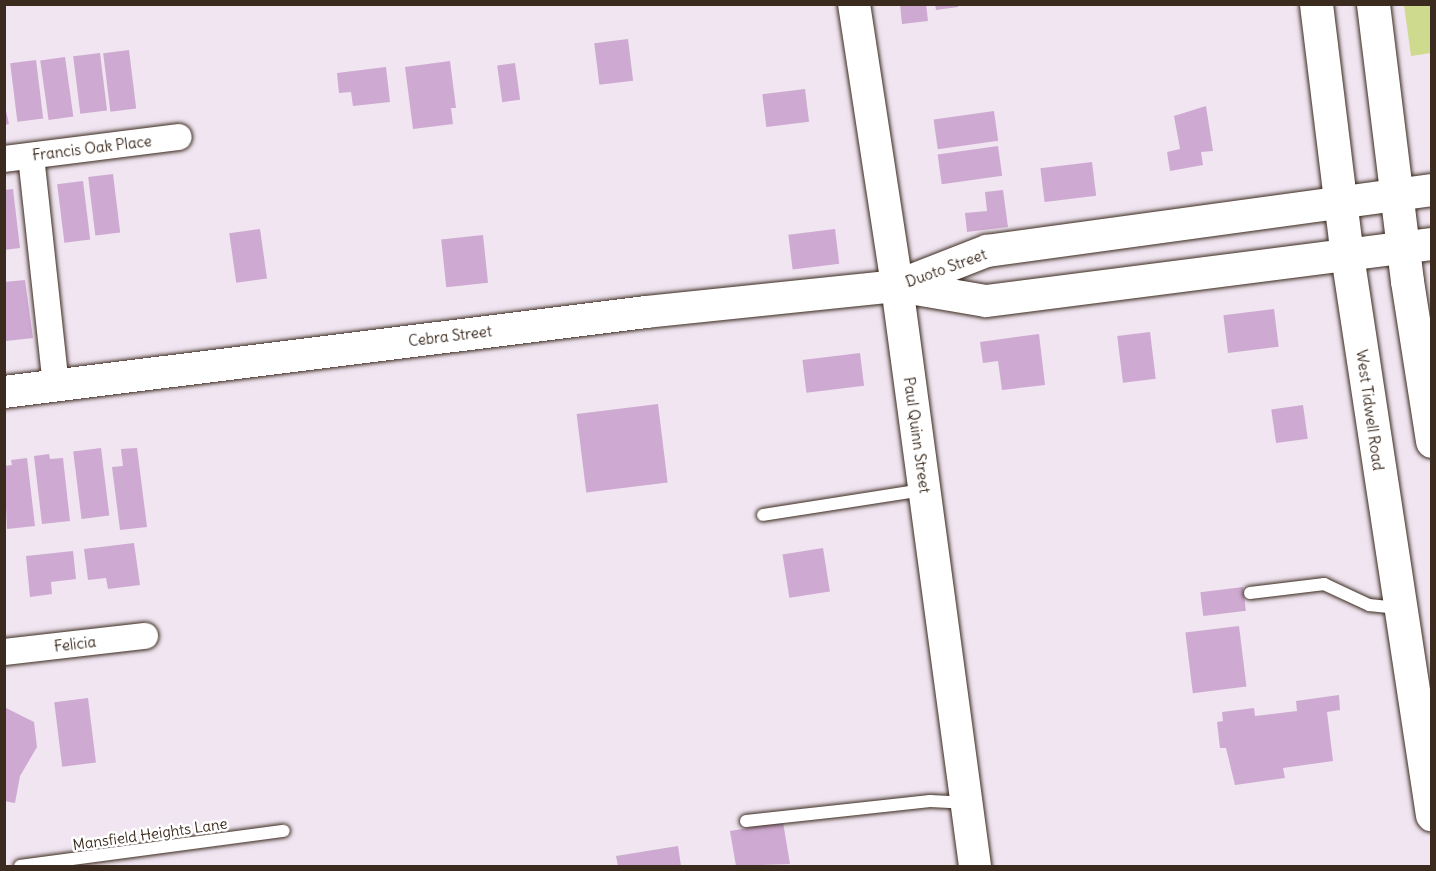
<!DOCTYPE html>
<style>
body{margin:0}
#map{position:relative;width:1436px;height:871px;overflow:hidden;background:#f0e5f1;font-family:Delius,sans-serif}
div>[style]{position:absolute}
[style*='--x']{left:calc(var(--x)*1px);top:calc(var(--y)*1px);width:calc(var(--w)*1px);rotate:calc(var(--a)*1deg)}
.green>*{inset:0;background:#ceda8e}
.building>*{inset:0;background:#cea9d1;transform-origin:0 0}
.roads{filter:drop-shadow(0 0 2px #3b2a1e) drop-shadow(0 0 2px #3b2a1e)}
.service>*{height:12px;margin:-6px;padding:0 6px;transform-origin:6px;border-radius:6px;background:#fff}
.minor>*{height:26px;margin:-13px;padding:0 13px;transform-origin:13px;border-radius:13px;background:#fff}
.tertiary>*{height:32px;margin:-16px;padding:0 16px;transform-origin:16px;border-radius:16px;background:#fff}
.secondary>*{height:33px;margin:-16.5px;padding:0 16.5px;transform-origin:16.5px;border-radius:16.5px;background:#fff}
span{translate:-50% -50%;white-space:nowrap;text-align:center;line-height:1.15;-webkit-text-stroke:5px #fff;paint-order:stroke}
.street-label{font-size:15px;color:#3b2a1e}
.frame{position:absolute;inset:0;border:6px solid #3b2a1e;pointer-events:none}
</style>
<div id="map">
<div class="green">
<i style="clip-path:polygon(1404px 5px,1431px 5px,1431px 53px,1411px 56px)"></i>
</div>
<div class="building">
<i style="clip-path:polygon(900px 4px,926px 4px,928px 21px,902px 24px)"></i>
<i style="clip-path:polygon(935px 4px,958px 4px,958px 7px,936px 10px)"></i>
<i style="left:628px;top:39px;width:42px;height:34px;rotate:83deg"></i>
<i style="left:129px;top:50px;width:59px;height:26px;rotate:83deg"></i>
<i style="left:100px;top:53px;width:58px;height:27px;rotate:83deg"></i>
<i style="left:65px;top:57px;width:60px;height:25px;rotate:82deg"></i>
<i style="left:36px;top:60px;width:59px;height:26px;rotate:83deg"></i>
<i style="clip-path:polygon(450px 61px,456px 108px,451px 108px,453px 124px,413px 129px,405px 67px)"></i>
<i style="left:515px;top:63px;width:37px;height:18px;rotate:82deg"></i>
<i style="clip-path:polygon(386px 67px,390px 102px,353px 106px,351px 92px,339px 93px,337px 73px)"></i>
<i style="left:805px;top:89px;width:33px;height:43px;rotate:83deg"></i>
<i style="clip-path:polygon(4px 102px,9px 124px,4px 125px)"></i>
<i style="clip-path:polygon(1206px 106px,1213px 151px,1201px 152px,1203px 165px,1170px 171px,1167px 152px,1180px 149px,1174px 116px)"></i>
<i style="left:994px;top:111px;width:30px;height:61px;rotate:82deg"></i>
<i style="left:998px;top:146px;width:30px;height:61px;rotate:82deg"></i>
<i style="left:1092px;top:162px;width:34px;height:52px;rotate:83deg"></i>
<i style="left:113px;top:174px;width:59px;height:25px;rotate:83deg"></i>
<i style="left:83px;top:181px;width:59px;height:26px;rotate:83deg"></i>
<i style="clip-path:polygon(13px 189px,20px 248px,4px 250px,4px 190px)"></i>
<i style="clip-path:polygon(1003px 190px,1008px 227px,967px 232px,965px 213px,987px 211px,985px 192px)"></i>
<i style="left:260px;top:229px;width:50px;height:31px;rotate:82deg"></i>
<i style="left:835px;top:229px;width:35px;height:47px;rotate:83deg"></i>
<i style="left:483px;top:235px;width:48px;height:42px;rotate:84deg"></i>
<i style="clip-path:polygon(25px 280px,33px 338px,6px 341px,4px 282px)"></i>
<i style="left:1274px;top:309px;width:38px;height:51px;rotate:83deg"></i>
<i style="left:1150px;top:332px;width:47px;height:33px;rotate:83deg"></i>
<i style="clip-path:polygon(1039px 334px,1045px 385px,1002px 390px,998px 361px,983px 363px,980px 342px)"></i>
<i style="left:860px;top:353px;width:33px;height:58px;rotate:83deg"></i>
<i style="left:658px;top:404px;width:79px;height:82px;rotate:83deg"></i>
<i style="left:1303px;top:405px;width:34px;height:32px;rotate:82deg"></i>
<i style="left:101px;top:448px;width:68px;height:28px;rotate:83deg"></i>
<i style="clip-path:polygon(137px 448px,147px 527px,120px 530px,112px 467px,123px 466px,121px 449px)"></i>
<i style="clip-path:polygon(49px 454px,50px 459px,63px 458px,70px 521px,42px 524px,34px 456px)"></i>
<i style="clip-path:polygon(27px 458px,35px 526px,7px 529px,4px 466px,12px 465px,11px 460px)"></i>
<i style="clip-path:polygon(134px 543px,140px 585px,108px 589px,106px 578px,88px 580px,84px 549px)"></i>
<i style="left:823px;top:548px;width:44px;height:41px;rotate:81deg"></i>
<i style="clip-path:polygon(73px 551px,76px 579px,51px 582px,52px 594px,30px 597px,26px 556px)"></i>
<i style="left:1243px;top:587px;width:24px;height:43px;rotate:83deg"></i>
<i style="left:1239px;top:626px;width:61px;height:54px;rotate:83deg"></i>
<i style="clip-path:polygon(1339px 695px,1340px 710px,1327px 712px,1333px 761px,1283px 768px,1285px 778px,1235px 785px,1226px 748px,1220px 748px,1217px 722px,1223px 721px,1222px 712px,1254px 708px,1255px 716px,1297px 711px,1296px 701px)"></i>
<i style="left:88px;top:698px;width:65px;height:34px;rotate:83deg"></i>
<i style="clip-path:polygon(4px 707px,34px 722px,37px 747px,20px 776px,15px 803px,4px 801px)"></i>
<i style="clip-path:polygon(783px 822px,790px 864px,736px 866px,730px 831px)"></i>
<i style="clip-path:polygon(678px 846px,681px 866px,618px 866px,616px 856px)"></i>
</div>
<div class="roads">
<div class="service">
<i style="--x:763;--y:515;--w:162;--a:-8.9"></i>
<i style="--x:1250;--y:593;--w:75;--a:-6.9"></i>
<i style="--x:1324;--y:584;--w:50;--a:25"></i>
<i style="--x:1369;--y:605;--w:29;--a:6"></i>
<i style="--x:746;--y:821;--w:185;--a:-6.2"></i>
<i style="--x:930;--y:801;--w:35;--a:3"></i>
<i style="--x:20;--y:866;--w:266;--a:-7.6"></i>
</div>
<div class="minor">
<i style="--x:31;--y:156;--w:230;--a:83.8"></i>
<i style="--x:4;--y:159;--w:176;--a:-7.2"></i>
<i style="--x:4;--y:652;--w:142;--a:-6.5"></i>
</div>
<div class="tertiary">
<i style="--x:854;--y:4;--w:285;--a:81.3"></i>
<i style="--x:897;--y:286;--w:585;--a:82.34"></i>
<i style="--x:898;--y:286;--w:89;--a:9.7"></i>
<i style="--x:986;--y:301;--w:450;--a:-7.3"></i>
<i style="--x:4;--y:392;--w:647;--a:-7.1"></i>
<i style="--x:646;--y:312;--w:252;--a:-5.9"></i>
<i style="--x:897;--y:286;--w:97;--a:-21.3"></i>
<i style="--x:987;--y:251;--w:449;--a:-7.8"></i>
</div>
<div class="secondary">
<i style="--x:1316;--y:4;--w:253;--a:83"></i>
<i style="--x:1347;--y:255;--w:566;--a:81.37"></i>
<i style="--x:1373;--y:4;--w:279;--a:83"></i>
<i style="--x:1407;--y:281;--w:162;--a:81.1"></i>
</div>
</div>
<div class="street-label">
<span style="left:92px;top:148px;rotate:-7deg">Francis Oak Place</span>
<span style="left:946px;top:268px;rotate:-20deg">Duoto Street</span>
<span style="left:450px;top:336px;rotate:-7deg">Cebra Street</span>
<span style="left:1370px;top:410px;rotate:82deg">West Tidwell Road</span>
<span style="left:917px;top:435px;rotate:82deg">Paul Quinn Street</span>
<span style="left:75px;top:644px;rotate:-7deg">Felicia</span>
<span style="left:150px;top:834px;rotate:-8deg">Mansfield Heights Lane</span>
</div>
<div class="frame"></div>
</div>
